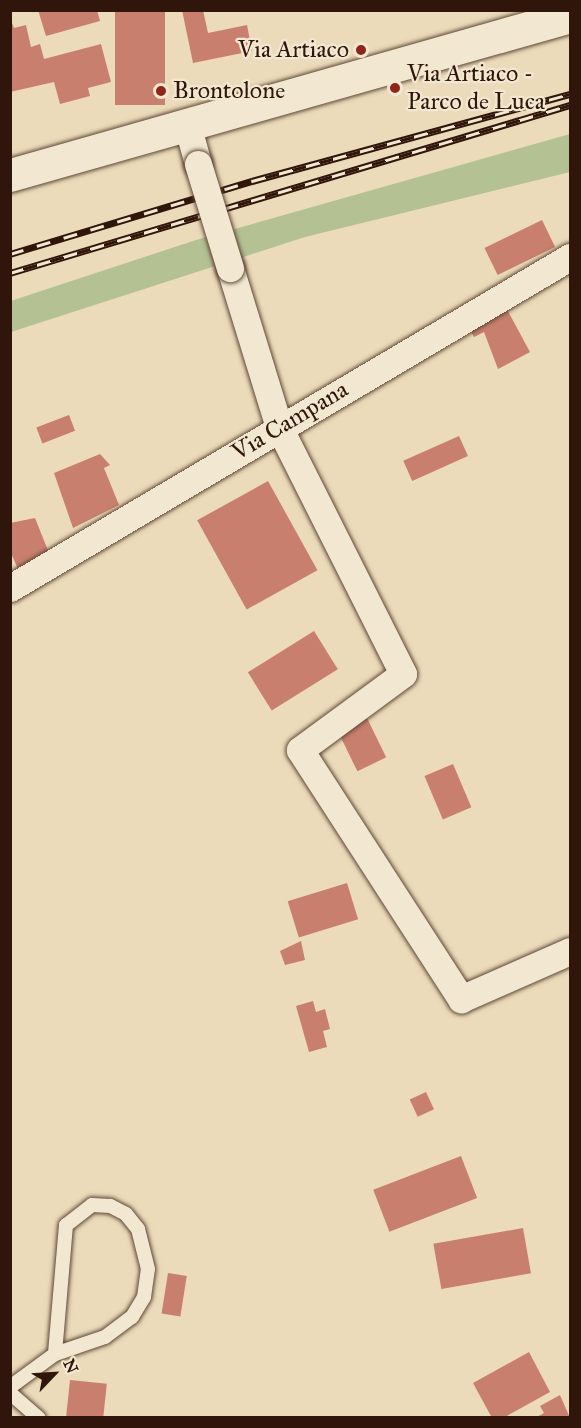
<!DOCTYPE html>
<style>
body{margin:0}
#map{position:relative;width:581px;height:1428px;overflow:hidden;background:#ebdbba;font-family:"IM FELL Great Primer",serif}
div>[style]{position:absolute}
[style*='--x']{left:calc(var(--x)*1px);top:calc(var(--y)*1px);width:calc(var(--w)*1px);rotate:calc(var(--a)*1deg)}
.green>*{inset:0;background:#b3c193}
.building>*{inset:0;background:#c97f6e;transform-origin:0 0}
.roads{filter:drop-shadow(0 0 2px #5f4736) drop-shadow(0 0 2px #5f4736)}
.lane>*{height:14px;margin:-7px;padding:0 7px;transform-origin:7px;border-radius:7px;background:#f2e8d2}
.street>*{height:27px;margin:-13.5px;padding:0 13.5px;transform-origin:13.5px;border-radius:13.5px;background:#f2e8d2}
.secondary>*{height:33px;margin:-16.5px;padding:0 16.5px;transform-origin:16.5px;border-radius:16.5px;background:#f2e8d2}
.rail>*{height:7px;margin-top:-3.5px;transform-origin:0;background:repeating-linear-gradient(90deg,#f2e8d2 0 14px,#30160a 0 28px);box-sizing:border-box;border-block:2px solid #30160a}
.bridges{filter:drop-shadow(0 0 2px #5f4736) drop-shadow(0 0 2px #5f4736)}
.street-bridge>*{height:27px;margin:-13.5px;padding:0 13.5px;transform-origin:13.5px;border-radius:13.5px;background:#f2e8d2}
.dots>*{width:16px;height:16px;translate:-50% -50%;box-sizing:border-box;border:3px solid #f2e8d2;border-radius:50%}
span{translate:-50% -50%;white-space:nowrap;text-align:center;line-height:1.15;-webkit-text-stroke:4.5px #f2e8d2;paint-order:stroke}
.poi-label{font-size:24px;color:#30160a}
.right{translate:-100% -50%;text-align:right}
.left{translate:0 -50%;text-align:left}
.street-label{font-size:24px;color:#30160a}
.frame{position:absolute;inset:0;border:12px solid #30160a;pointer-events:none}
.north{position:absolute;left:24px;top:1344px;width:60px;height:60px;-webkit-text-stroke:4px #f2e8d2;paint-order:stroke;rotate:65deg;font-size:16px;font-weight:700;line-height:24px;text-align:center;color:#30160a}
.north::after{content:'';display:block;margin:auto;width:21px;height:27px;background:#30160a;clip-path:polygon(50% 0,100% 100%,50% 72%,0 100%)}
</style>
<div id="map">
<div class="green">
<i style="clip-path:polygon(570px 134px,570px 172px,305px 237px,11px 332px,11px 301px,32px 294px,196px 240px)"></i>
</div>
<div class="building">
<i style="clip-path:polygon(38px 10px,97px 10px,100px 21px,46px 36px)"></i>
<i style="left:115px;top:10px;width:50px;height:95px"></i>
<i style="clip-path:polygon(182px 10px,203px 10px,208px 33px,247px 25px,252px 51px,193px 63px)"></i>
<i style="clip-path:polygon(10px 18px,14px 28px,26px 25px,31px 47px,40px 44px,44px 59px,101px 44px,111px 82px,88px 88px,90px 96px,60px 104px,54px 82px,10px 92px)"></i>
<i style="left:542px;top:220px;width:30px;height:64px;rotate:64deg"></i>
<i style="clip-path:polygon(503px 302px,530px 352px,498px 369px,484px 332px,474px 337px,466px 322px)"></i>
<i style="left:69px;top:415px;width:17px;height:35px;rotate:69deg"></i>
<i style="left:459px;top:436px;width:22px;height:61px;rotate:66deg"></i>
<i style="clip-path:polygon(100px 454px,110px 465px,104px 468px,119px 505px,73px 528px,54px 473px)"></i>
<i style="left:268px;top:481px;width:102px;height:81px;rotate:61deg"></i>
<i style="clip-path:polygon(35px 518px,49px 553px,19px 571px,10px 551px,10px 523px)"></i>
<i style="left:314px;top:631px;width:45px;height:78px;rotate:58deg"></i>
<i style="left:366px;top:716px;width:46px;height:32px;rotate:64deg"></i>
<i style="left:453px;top:764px;width:47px;height:31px;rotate:67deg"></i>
<i style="left:347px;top:883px;width:38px;height:62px;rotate:73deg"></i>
<i style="clip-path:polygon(301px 941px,305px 960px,285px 965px,280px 951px)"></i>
<i style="clip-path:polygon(313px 1001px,316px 1012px,325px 1009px,330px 1029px,323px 1031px,327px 1047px,309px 1052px,296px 1006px)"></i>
<i style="left:426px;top:1092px;width:19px;height:18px;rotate:65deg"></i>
<i style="left:461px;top:1156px;width:45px;height:94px;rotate:69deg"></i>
<i style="left:523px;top:1228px;width:46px;height:91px;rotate:80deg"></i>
<i style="left:168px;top:1273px;width:19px;height:41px;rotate:9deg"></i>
<i style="clip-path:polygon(529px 1352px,550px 1392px,503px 1418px,492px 1418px,473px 1383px)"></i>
<i style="left:70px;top:1380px;width:37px;height:38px;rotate:6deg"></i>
<i style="clip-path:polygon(560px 1395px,570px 1418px,535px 1418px,544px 1413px,540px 1406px)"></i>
</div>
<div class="roads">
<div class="lane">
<i style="--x:10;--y:1387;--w:56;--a:-36.3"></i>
<i style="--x:55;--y:1354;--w:53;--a:-18.8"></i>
<i style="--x:105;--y:1337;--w:34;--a:-37"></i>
<i style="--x:132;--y:1317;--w:23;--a:-59"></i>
<i style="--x:144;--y:1297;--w:28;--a:-82"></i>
<i style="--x:148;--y:1269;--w:41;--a:-104"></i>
<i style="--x:138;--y:1229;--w:19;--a:-129"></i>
<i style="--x:126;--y:1214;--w:18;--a:-153"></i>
<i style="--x:110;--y:1206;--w:18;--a:-177"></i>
<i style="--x:92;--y:1205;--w:33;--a:142"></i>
<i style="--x:66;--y:1225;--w:129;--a:94.9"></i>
<i style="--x:10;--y:1393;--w:38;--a:41"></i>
</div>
<div class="street">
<i style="--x:187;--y:124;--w:41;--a:74.6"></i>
<i style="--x:230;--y:268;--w:166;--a:72.9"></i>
<i style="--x:279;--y:427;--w:276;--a:63.3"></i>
<i style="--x:403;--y:674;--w:128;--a:143.6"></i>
<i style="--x:300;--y:750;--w:297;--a:57.1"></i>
<i style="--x:461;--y:999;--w:119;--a:-23.8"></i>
<i style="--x:10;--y:588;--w:651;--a:-30.59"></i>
</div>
<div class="secondary">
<i style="--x:10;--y:175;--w:582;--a:-15.85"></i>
</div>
</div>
<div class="rail">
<i style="--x:10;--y:254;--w:253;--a:-16.8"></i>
<i style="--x:252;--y:181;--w:330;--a:-15.3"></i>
<i style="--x:10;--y:273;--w:585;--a:-16.7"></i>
</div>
<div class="bridges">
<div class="street-bridge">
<i style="--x:198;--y:164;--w:109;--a:72.9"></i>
</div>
</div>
<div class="dots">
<i style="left:361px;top:50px;background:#8f2418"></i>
<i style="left:395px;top:88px;background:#8f2418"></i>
<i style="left:161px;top:91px;background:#8f2418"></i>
</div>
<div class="poi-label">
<span class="right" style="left:349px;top:50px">Via Artiaco</span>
<span class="left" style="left:407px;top:88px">Via Artiaco -<br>Parco de Luca</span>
<span class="left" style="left:173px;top:91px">Brontolone</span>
</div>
<div class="street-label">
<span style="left:290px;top:421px;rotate:-31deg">Via Campana</span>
</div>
<div class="frame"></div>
<div class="north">N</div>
</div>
